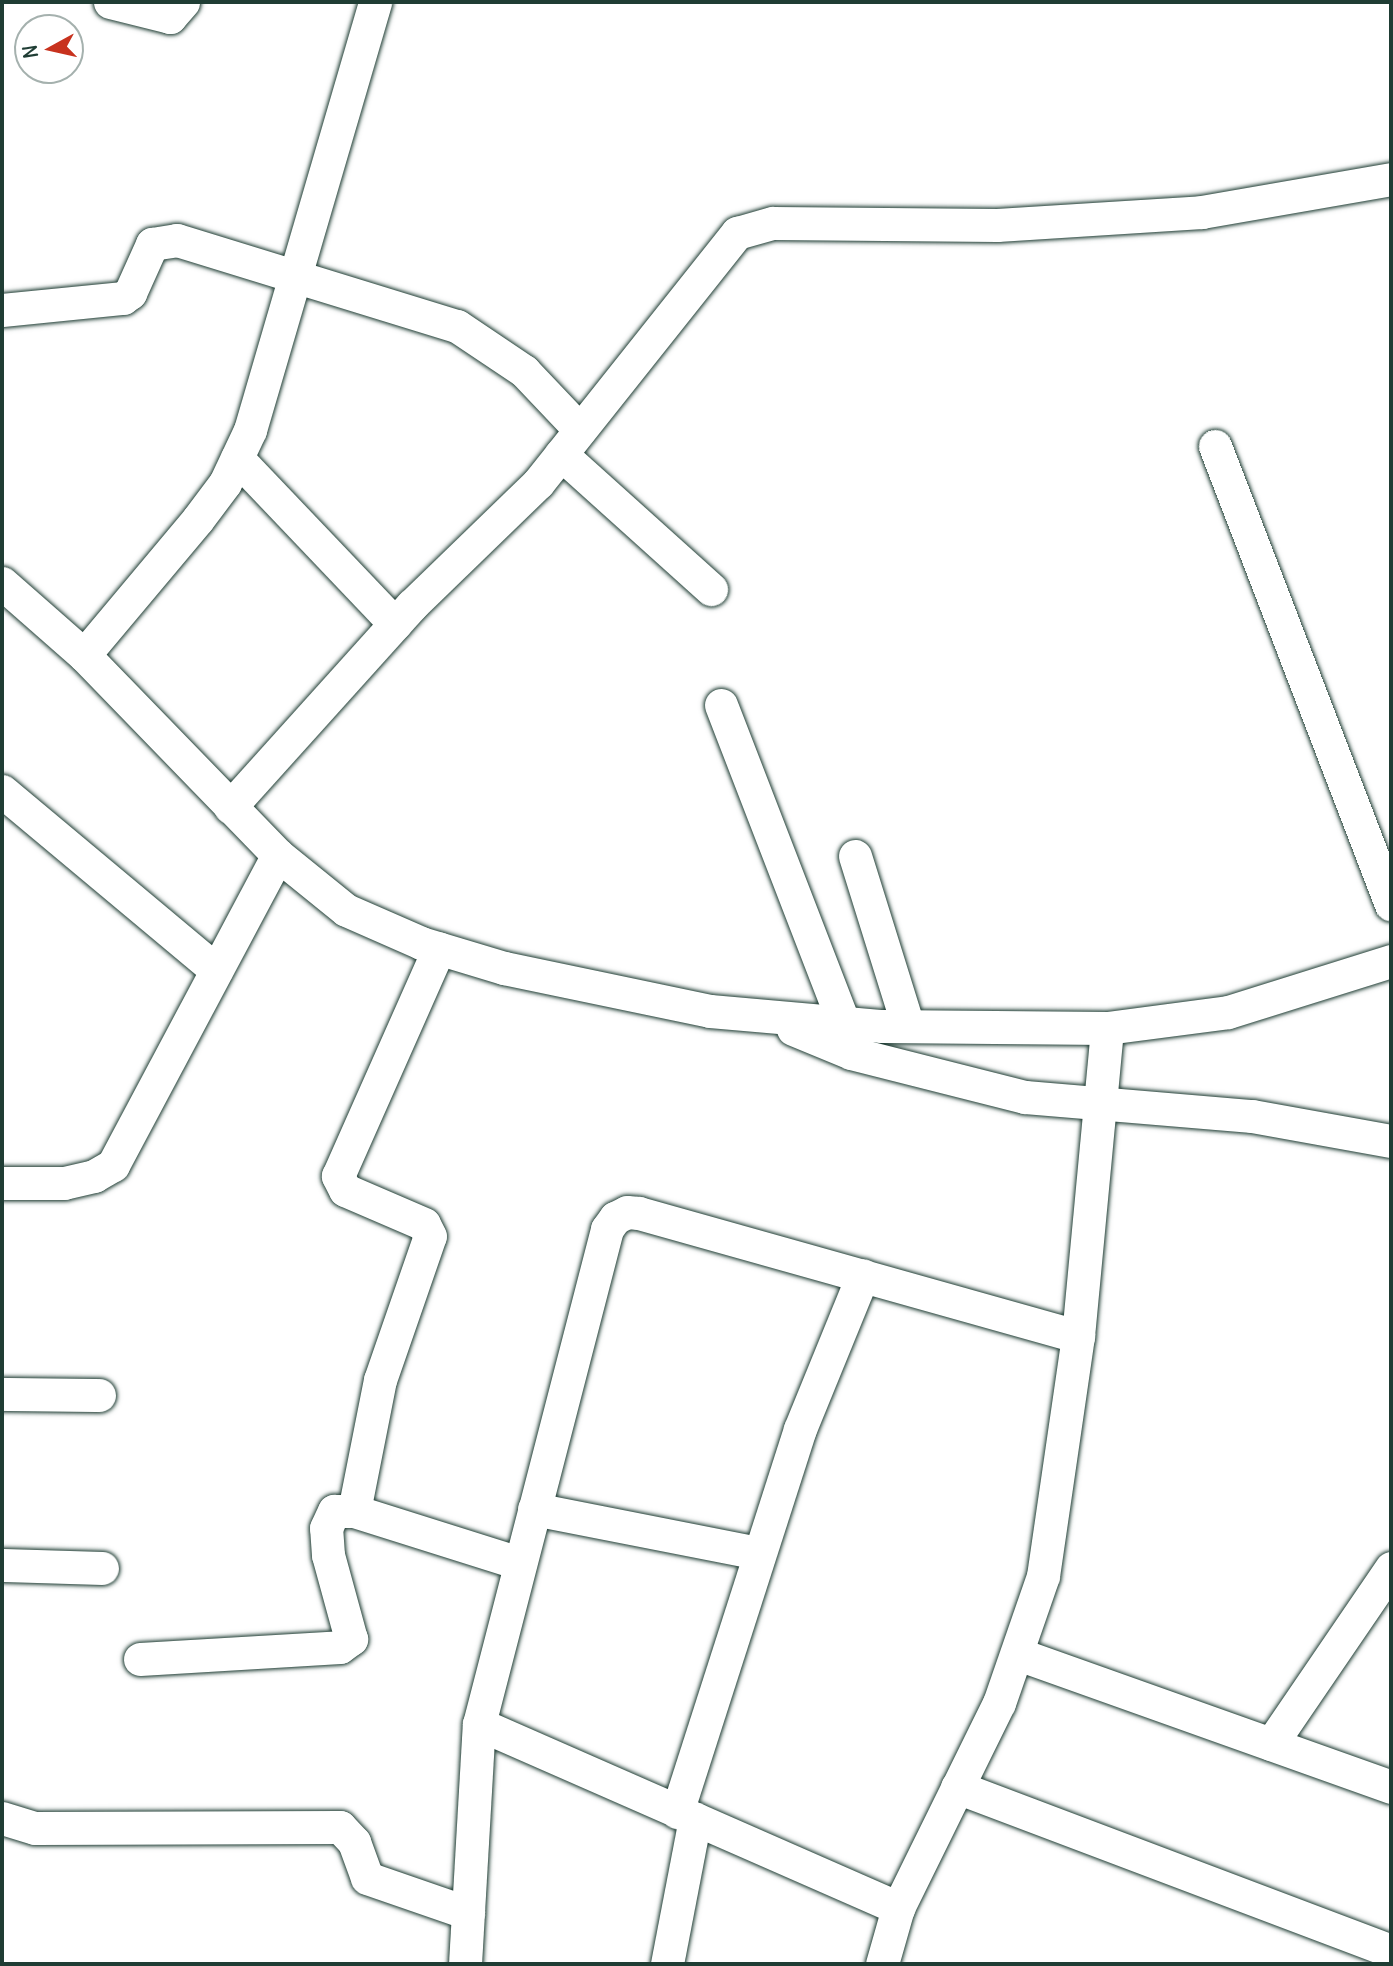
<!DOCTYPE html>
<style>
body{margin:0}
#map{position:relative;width:1393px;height:1966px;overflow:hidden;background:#fff;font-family:Delius,sans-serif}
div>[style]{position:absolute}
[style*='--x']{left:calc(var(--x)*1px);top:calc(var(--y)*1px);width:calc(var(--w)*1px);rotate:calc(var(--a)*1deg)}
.roads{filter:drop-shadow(0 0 2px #1f3d34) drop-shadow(0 0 2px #1f3d34)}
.minor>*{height:33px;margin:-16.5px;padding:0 16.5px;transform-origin:16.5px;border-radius:16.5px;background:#fff}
span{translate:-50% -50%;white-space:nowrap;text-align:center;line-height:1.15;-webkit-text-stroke:5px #fff;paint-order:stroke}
.frame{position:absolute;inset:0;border:4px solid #1f3d34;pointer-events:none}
.north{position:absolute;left:14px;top:14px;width:70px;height:70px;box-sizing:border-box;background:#fff;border:2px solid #a5b1ae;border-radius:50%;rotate:262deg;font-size:19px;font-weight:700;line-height:28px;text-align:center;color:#1f3d34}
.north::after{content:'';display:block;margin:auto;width:24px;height:32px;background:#c8321e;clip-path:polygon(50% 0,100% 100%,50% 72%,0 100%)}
</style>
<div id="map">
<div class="roads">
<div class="minor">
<i style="--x:110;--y:2;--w:62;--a:14"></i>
<i style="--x:170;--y:17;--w:20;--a:-49"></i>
<i style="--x:2;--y:310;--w:122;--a:-5.7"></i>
<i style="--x:123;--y:298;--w:9;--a:-36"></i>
<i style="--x:130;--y:293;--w:54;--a:-65.8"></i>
<i style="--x:152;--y:244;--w:25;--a:-9"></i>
<i style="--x:177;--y:240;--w:293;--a:17.1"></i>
<i style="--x:457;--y:326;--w:81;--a:33.9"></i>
<i style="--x:524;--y:371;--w:81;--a:46.5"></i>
<i style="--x:1215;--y:446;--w:491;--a:69"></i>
<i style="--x:561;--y:454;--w:202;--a:42"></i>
<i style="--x:237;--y:458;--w:229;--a:46.4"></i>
<i style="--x:2;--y:583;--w:109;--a:41.3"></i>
<i style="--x:84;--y:655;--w:279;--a:45.9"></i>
<i style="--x:278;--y:855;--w:87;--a:39"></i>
<i style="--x:346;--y:910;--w:82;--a:23.7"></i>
<i style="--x:421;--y:943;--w:87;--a:16.8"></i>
<i style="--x:504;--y:968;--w:210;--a:11.8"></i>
<i style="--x:710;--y:1011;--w:173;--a:5"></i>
<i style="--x:882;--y:1026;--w:225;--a:0.5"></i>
<i style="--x:1107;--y:1028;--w:122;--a:-7.5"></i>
<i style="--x:1228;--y:1012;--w:171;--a:-17.4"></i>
<i style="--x:84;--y:655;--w:177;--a:-50"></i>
<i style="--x:198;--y:519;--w:45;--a:-53.1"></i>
<i style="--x:225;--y:483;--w:59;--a:-64.7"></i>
<i style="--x:250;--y:430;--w:446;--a:-73.7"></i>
<i style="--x:721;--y:705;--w:341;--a:68.9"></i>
<i style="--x:2;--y:791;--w:279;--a:39.9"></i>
<i style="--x:230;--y:807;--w:272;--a:-48"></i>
<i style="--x:412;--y:605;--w:175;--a:-44.1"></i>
<i style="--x:538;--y:483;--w:320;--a:-51.5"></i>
<i style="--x:737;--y:233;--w:37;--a:-16"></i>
<i style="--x:773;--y:223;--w:224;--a:0.5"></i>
<i style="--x:997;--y:225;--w:205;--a:-3.6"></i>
<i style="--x:1202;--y:212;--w:192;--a:-9.9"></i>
<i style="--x:855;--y:856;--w:178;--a:72.7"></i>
<i style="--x:793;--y:1029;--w:63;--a:22.5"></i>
<i style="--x:851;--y:1053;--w:179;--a:14.2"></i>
<i style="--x:1025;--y:1097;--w:228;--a:4.8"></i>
<i style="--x:1252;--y:1116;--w:141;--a:10.2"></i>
<i style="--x:2;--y:1183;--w:62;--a:0"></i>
<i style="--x:64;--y:1183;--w:31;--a:-13"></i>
<i style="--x:94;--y:1176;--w:22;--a:-30"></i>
<i style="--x:113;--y:1165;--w:351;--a:-62"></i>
<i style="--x:2;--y:1394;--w:97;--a:0.6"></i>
<i style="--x:534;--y:1509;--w:229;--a:11.1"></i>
<i style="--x:354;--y:1511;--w:173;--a:17.5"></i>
<i style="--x:2;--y:1565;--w:100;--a:1.7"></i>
<i style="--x:1018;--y:1654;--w:396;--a:19.6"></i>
<i style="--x:140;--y:1659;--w:200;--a:-3.4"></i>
<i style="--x:340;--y:1647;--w:14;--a:-36"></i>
<i style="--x:351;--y:1639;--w:87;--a:-105.3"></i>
<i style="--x:328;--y:1555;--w:27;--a:-94"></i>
<i style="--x:326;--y:1528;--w:19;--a:-65"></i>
<i style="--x:334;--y:1511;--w:20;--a:0"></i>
<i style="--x:354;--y:1511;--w:134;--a:-78.8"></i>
<i style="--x:380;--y:1380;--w:152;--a:-70.9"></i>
<i style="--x:430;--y:1236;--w:13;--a:-117"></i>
<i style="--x:424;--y:1224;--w:86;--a:-156.7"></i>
<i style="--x:345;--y:1190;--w:16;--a:-117"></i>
<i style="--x:338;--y:1176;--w:249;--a:-66.1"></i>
<i style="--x:479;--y:1724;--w:458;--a:23.7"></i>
<i style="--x:1271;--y:1744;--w:213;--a:-55.7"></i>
<i style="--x:957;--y:1787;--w:464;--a:20.7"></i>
<i style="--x:677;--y:1812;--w:402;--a:-72.2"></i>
<i style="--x:800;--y:1429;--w:166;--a:-67.8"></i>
<i style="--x:2;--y:1818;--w:34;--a:17"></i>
<i style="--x:35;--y:1828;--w:305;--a:-0.2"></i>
<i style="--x:340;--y:1827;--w:21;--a:47"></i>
<i style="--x:354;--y:1842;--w:38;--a:70"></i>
<i style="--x:367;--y:1878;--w:107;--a:19.1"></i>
<i style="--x:465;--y:1964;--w:240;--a:-86.7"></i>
<i style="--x:479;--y:1724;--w:511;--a:-75.5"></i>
<i style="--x:607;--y:1229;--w:14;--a:-54"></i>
<i style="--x:615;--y:1218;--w:13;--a:-27"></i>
<i style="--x:627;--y:1212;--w:12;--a:5"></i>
<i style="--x:639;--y:1213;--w:456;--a:15.7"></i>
<i style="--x:667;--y:1964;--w:148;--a:-79.1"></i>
<i style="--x:882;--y:1964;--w:58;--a:-74.1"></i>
<i style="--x:898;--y:1908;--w:229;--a:-63.8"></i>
<i style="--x:999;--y:1703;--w:134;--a:-70.9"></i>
<i style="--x:1043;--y:1576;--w:243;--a:-81.7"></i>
<i style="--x:1078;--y:1336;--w:309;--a:-84.6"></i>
</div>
</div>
<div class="frame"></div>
<div class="north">N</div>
</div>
